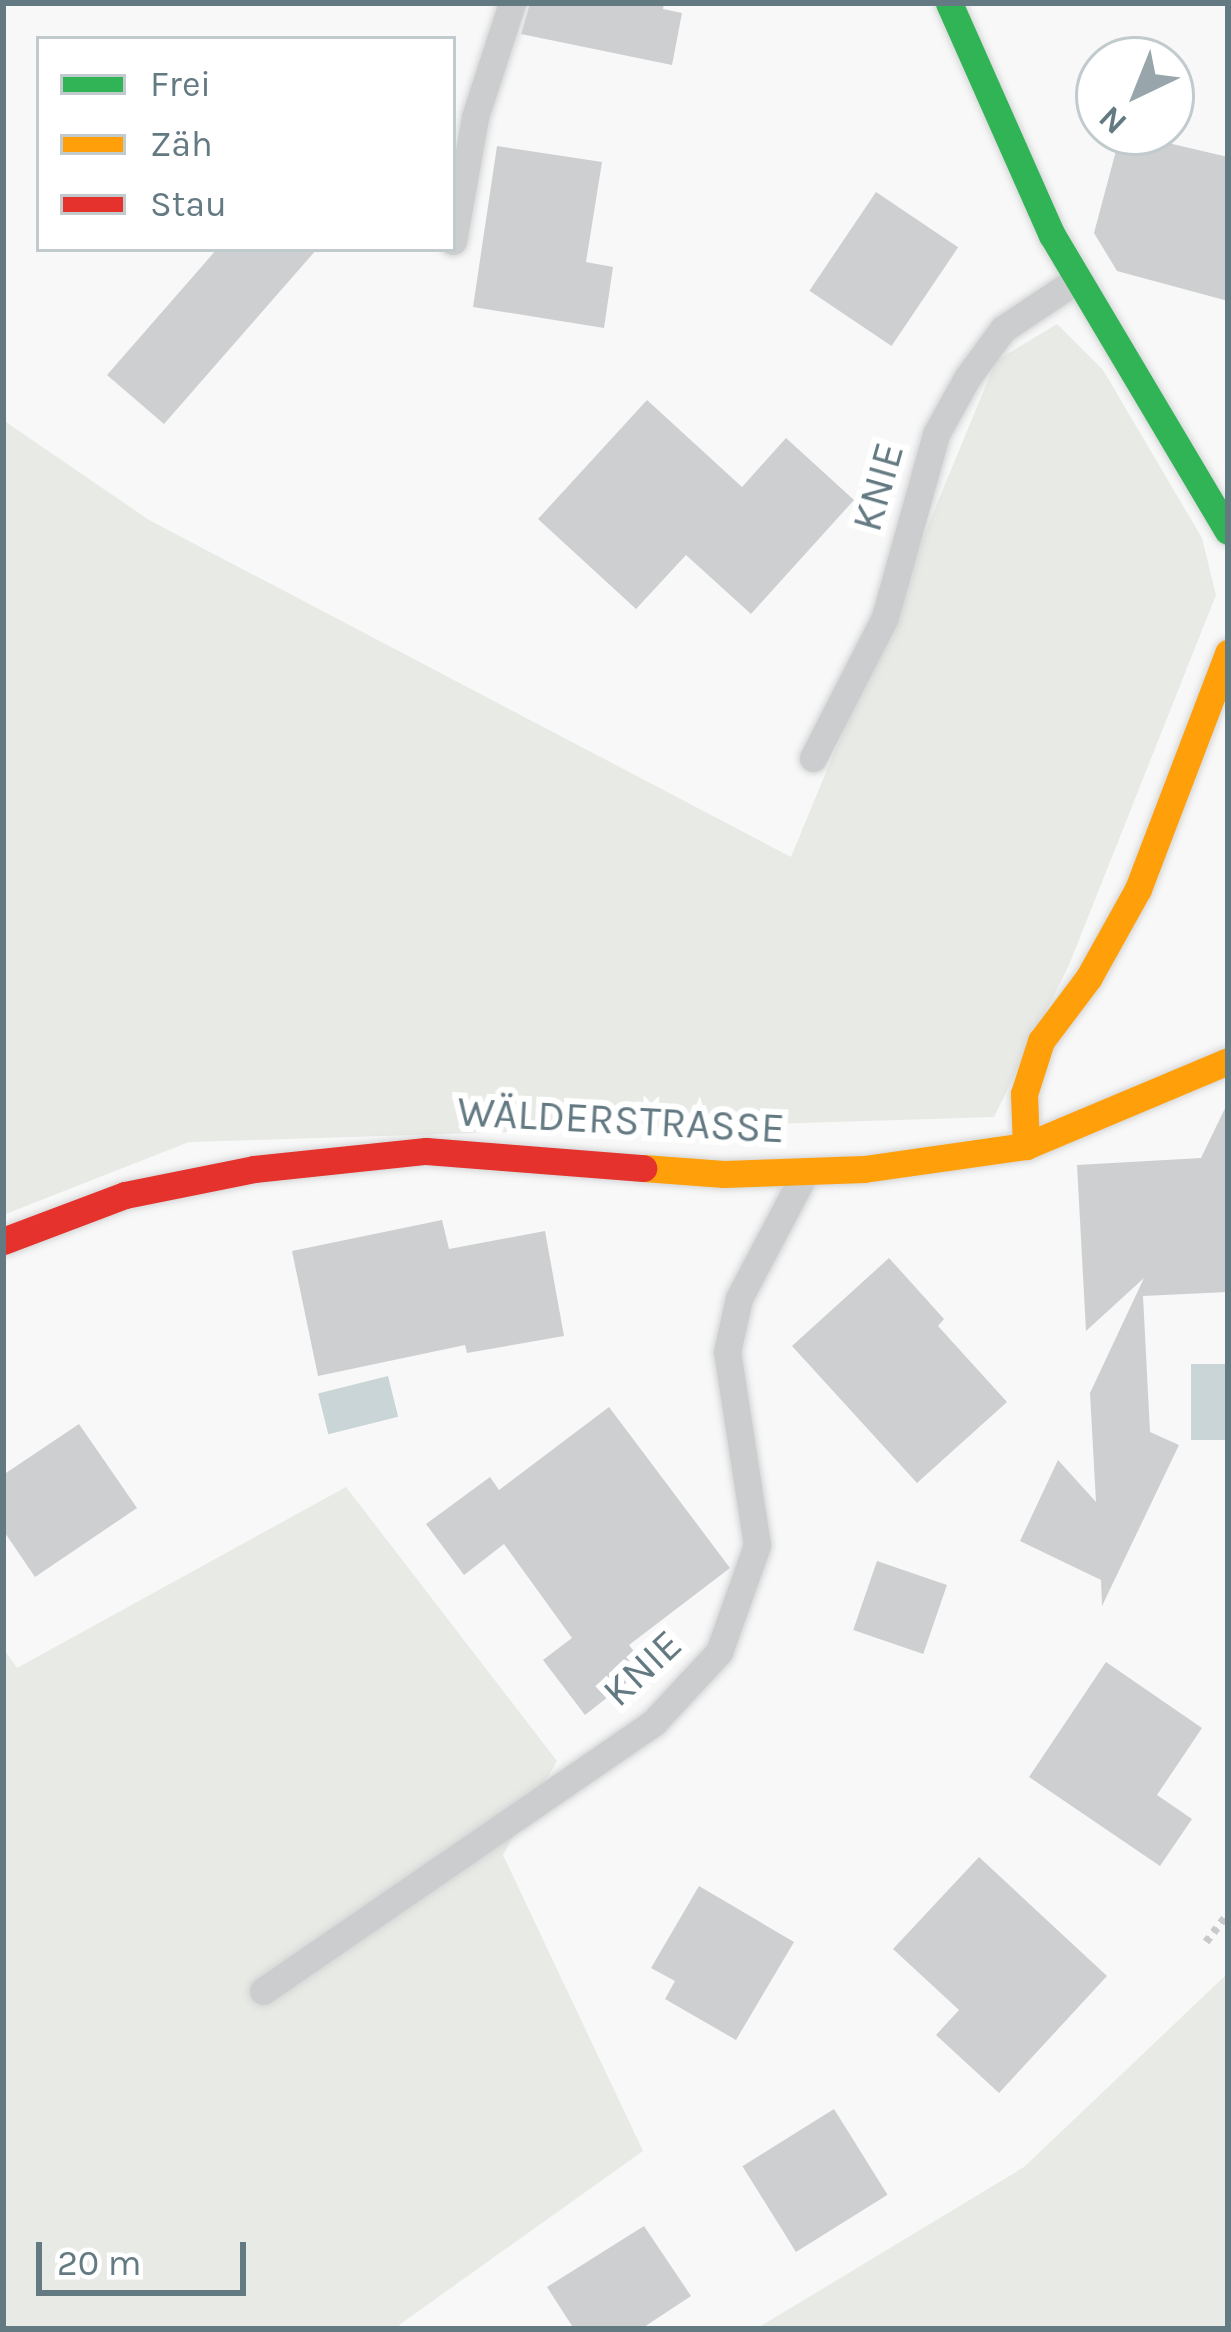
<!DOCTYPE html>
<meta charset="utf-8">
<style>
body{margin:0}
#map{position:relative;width:1231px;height:2332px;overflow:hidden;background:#f8f8f8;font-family:Karla,sans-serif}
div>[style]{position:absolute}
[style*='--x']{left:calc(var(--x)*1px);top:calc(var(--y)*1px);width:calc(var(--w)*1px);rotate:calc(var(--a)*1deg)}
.green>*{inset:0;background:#e8eae5}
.water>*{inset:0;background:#c9d5d6;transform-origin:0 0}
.building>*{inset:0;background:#cdcfd0;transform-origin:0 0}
.path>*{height:8px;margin-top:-4px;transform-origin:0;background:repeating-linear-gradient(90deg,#c9cacb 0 6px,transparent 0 12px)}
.roads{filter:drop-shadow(0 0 3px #d4d5d6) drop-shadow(0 0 3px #d4d5d6)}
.lane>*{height:27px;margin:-13.5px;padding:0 13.5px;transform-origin:13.5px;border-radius:13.5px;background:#cbcdce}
.fast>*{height:27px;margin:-13.5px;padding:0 13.5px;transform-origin:13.5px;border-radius:13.5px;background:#30b455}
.slow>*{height:27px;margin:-13.5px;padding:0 13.5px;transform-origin:13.5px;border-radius:13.5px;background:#ff9f0a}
.jam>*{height:27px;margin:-13.5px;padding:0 13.5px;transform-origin:13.5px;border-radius:13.5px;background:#e5322d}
span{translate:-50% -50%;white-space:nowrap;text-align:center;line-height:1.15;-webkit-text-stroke:12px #fff;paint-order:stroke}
.street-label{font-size:42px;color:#647a83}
.frame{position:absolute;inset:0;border:6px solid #647a83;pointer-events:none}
.legend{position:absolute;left:36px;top:36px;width:420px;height:216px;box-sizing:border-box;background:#fff;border:3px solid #c1cacd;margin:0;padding:15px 21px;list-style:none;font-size:36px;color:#647a83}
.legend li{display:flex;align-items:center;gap:24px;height:60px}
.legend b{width:60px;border:3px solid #c1cacd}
.north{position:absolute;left:1075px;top:36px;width:120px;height:120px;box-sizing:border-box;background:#fff;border:3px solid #c1cacd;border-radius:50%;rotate:223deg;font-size:33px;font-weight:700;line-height:48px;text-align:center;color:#647a83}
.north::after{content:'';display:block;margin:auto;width:42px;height:54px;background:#98a6ac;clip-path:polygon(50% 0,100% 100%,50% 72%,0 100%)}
.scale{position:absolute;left:36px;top:2242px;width:210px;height:54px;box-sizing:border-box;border:6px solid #647a83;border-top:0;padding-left:15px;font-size:36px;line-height:42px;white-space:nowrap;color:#647a83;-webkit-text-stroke:9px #fff;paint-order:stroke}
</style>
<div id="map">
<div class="green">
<i style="clip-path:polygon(1057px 324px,1103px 370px,1202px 538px,1216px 595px,1069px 965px,994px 1117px,189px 1142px,3px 1215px,3px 420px,149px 520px,791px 857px,996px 361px)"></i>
<i style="clip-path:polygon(346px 1487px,557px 1761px,503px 1855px,643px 2151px,399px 2325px,401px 2329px,3px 2329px,3px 1648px,17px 1668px)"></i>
<i style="clip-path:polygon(1228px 1973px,1228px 2329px,756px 2329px,1024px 2167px)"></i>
</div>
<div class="water">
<i style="left:1228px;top:1364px;width:76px;height:37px;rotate:90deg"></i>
<i style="left:388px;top:1376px;width:42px;height:72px;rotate:76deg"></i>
</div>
<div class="building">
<i style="clip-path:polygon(530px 3px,664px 3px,663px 9px,682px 13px,672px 65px,521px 34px)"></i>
<i style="clip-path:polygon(1121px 132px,1228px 157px,1228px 301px,1117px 271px,1094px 233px)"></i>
<i style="clip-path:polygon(497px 146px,602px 162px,586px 262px,613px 267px,604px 328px,473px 307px)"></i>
<i style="left:876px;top:192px;width:99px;height:119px;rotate:34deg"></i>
<i style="clip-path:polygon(217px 249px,317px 249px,164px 424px,107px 375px)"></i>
<i style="clip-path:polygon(647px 400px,742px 487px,786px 438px,854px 500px,751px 614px,686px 555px,636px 609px,538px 519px)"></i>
<i style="clip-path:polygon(1228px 1102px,1228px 1292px,1143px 1296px,1150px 1432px,1179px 1445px,1102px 1606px,1101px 1580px,1020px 1541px,1058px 1460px,1096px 1502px,1090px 1393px,1144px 1278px,1086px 1331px,1077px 1165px,1201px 1158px)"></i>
<i style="clip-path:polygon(442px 1220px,449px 1249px,545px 1231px,564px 1336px,467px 1353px,465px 1345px,318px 1376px,292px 1251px)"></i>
<i style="clip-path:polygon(889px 1258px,944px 1319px,938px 1326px,1007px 1402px,917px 1483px,792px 1346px)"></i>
<i style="clip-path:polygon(609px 1407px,730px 1568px,629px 1645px,646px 1667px,585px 1715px,543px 1660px,572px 1638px,504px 1544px,464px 1575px,426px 1524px,490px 1477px,499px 1490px)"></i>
<i style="clip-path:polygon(79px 1424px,137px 1508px,35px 1577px,3px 1530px,3px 1475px)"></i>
<i style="left:877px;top:1561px;width:74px;height:73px;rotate:19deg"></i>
<i style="clip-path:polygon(1106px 1662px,1202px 1728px,1157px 1795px,1192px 1819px,1160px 1866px,1029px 1777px)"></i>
<i style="clip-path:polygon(979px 1857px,1107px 1976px,999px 2093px,936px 2035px,959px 2010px,893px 1949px)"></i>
<i style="clip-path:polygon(699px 1886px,794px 1942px,736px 2040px,665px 1999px,675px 1981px,651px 1968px)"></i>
<i style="left:834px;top:2109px;width:101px;height:108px;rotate:58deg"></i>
<i style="clip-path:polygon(644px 2226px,691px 2296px,641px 2329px,574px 2329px,547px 2287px)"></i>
</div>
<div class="path">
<i style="--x:1206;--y:1942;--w:36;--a:-52"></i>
</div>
<div class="roads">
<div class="lane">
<i style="--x:453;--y:241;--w:126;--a:-79.9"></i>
<i style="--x:475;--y:117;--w:120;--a:-72"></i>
<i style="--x:813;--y:758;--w:158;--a:-62.9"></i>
<i style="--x:885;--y:617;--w:190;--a:-74.4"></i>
<i style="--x:936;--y:434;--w:64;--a:-61"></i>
<i style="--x:967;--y:378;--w:61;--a:-53.7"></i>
<i style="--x:1003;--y:329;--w:90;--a:-33.7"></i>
<i style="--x:263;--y:1991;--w:475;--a:-34.5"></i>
<i style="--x:654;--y:1722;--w:96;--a:-47.1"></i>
<i style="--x:719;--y:1652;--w:114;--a:-70.4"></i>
<i style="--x:757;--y:1545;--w:195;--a:-98.8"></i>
<i style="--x:727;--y:1352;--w:55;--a:-77.5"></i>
<i style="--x:739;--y:1298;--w:141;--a:-62.2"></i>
</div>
<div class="fast">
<i style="--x:949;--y:3;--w:254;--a:66.1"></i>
<i style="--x:1052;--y:235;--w:344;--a:59.3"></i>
</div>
<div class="slow">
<i style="--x:1026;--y:1146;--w:52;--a:-92.2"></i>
<i style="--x:1024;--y:1094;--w:56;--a:-72.2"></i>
<i style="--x:1041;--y:1041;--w:80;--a:-53.1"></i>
<i style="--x:1089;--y:977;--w:101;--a:-60.9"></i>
<i style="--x:1138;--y:889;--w:253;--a:-69.1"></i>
<i style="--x:643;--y:1168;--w:81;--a:4.2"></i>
<i style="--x:724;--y:1174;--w:140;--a:-2"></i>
<i style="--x:864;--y:1169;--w:164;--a:-8.1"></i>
<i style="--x:1026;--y:1146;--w:219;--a:-22.8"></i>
</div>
<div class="jam">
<i style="--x:3;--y:1241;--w:130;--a:-20.7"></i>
<i style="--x:125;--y:1195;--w:132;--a:-11.4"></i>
<i style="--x:254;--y:1169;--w:173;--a:-6"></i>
<i style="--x:426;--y:1151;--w:218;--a:4.5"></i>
</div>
</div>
<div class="street-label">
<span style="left:878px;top:487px;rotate:-74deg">KNIE</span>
<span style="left:621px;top:1120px;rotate:3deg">WÄLDERSTRASSE</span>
<span style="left:642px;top:1668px;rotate:-43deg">KNIE</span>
</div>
<div class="frame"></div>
<ul class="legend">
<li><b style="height:15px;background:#30b455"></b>Frei</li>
<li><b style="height:15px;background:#ff9f0a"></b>Zäh</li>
<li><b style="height:15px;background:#e5322d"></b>Stau</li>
</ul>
<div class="north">N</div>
<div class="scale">20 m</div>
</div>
